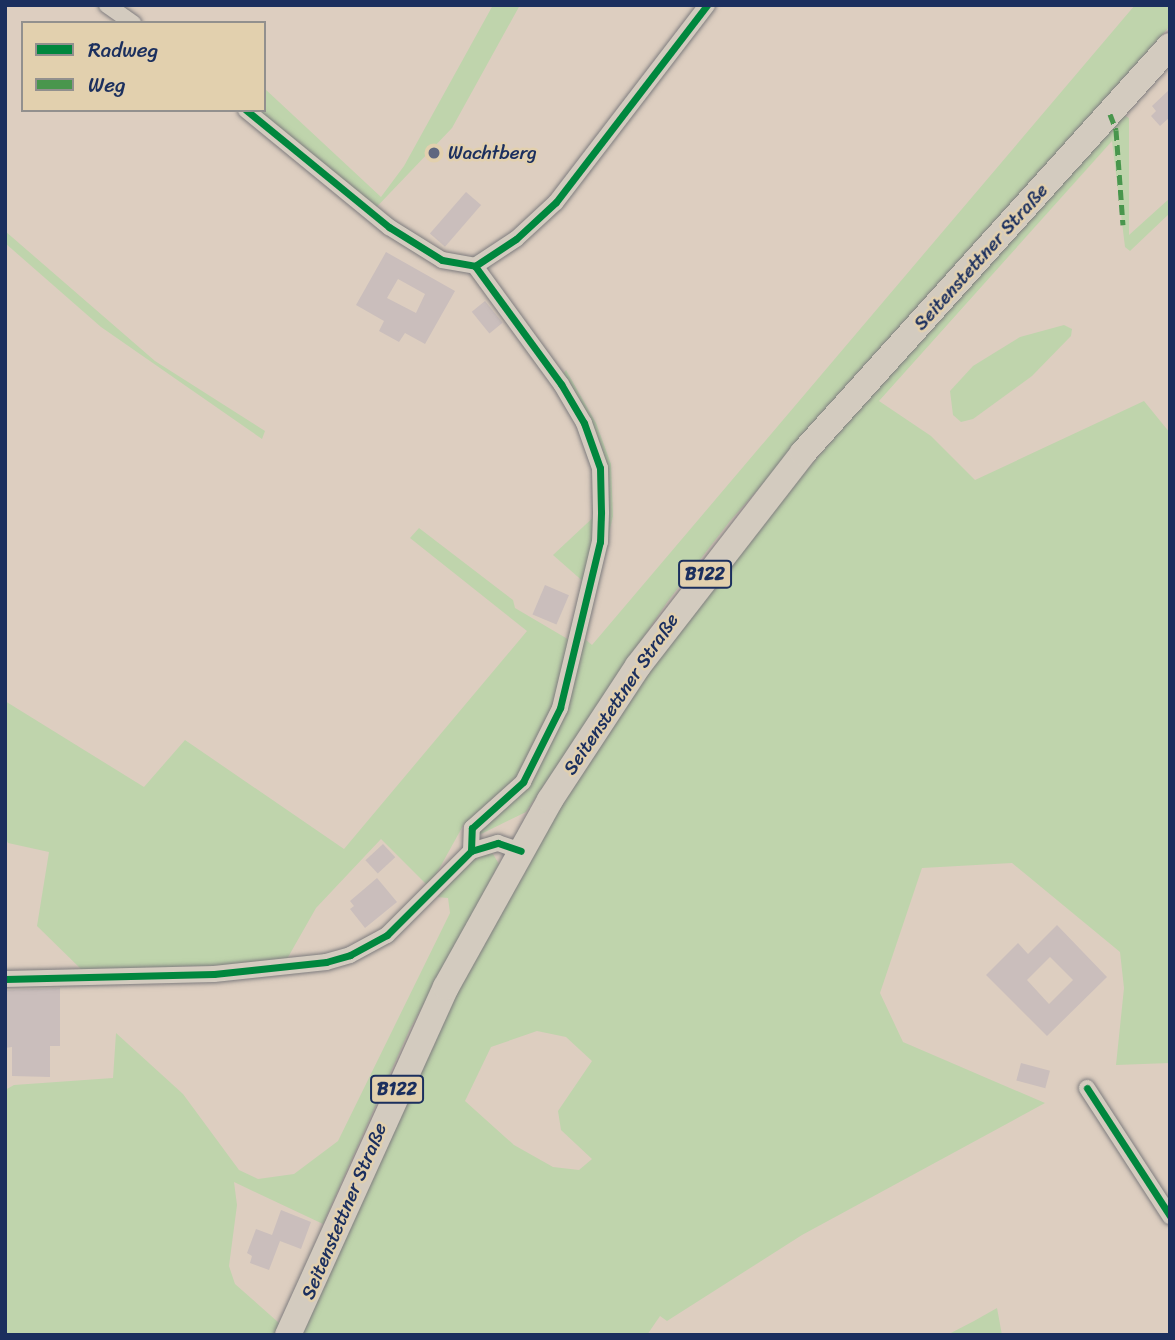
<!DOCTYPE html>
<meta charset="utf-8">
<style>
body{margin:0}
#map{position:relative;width:1175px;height:1340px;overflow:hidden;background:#ddcec0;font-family:Sriracha,sans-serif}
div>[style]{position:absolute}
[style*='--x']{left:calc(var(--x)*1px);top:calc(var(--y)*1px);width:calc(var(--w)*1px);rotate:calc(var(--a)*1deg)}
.green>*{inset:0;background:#bfd4ac}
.building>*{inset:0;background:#cabebc;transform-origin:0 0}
.roads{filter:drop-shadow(0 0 2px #7e7c7e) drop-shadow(0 0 2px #7e7c7e)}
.street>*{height:16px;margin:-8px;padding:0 8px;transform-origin:8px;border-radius:8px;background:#d3cbbf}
.primary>*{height:26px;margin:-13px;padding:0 13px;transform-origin:13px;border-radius:13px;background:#d3cbbf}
.quiet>*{height:5px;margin-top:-2.5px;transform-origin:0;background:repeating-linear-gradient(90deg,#49964d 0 10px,transparent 0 15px)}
.cycleway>*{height:7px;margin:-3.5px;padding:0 3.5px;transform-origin:3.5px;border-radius:3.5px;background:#00873e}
.dots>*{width:19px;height:19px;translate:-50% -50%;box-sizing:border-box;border:4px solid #e2d0ae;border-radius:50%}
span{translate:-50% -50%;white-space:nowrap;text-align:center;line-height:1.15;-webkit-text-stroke:5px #e2d0ae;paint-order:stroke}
.shield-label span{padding:2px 5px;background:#e2d0ae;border:2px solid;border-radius:5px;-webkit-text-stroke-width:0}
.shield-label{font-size:18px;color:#1b2f5e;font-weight:700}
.poi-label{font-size:19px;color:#1b2f5e}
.left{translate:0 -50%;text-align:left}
.street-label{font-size:19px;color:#1b2f5e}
.frame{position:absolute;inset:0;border:7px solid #1b2f5e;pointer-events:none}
.legend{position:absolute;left:21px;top:21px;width:245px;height:91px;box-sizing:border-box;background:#e2d0ae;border:2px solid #92908e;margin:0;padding:9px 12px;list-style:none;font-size:21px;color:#1b2f5e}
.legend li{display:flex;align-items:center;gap:14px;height:35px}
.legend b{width:35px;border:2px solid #92908e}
</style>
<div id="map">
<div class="green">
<i style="clip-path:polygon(493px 5px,520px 5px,452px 128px,368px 216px,238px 110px,264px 110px,264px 88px,381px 197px,404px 166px)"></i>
<i style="clip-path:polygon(1135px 5px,1170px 5px,1170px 26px,730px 521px,668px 601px,526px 812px,477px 836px,478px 829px,507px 805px,571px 685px,605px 472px,560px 377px,566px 370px,596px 423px,611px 464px,613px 516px,585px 639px,592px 645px)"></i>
<i style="clip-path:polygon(evenodd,1124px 115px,1129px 118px,1129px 235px,1170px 198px,1170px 213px,1130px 251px,1125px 247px,1112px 141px,879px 401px,931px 436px,975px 480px,1144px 401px,1170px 433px,1170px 1063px,1116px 1065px,1124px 988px,1120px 952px,1012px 863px,922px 868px,880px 993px,903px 1042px,1045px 1103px,802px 1235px,667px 1321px,660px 1316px,647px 1335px,299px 1335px,449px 1009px,507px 898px,617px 712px,748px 539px,872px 393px,1124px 115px,537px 1031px,566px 1037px,592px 1061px,558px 1111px,561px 1130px,592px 1159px,579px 1170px,553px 1167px,514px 1145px,465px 1101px,491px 1047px,537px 1031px)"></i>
<i style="clip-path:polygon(5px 231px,155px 361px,265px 431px,262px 439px,101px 327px,5px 243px)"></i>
<i style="clip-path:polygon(1064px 325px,1072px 329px,1071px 336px,1032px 376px,973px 419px,961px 422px,953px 415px,950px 391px,973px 366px,1020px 337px)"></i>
<i style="clip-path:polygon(599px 512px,586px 584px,553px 555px)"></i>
<i style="clip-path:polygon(419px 528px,513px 600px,515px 608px,571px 641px,564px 680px,527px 765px,505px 794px,464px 824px,429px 887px,381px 839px,316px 908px,287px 959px,267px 964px,82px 970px,37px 926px,49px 852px,8px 843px,5px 837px,5px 701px,144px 787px,185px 740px,344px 849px,527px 631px,410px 538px)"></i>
<i style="clip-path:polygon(484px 852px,493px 854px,499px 864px,409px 1031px,323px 1224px,234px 1182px,237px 1205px,229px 1266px,235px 1284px,279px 1323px,274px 1335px,5px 1335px,5px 1090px,14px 1085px,113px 1078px,116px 1033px,183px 1094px,239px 1170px,258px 1179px,294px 1174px,338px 1141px,450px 913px,448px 898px,437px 897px,471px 858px)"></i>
<i style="clip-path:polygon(997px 1308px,1002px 1335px,947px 1335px,974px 1321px)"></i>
</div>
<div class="building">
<i style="clip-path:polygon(1170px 89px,1170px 117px,1160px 126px,1151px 116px,1156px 111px,1152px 106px)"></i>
<i style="left:466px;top:192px;width:20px;height:55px;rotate:41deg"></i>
<i style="clip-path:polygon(evenodd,386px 252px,455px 291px,425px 344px,405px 333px,399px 342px,379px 331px,384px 321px,356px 305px,386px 252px,398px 279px,425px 294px,416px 313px,387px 298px,398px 279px)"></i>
<i style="left:485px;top:301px;width:28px;height:17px;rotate:51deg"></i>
<i style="left:545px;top:585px;width:26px;height:32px;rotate:23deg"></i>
<i style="left:383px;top:844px;width:18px;height:24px;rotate:47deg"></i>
<i style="clip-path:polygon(377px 878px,397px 902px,365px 928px,350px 909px,354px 906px,350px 901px)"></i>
<i style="clip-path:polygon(evenodd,1057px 925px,1107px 977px,1047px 1036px,986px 975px,1018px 943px,1028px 954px,1057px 925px,1050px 957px,1073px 980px,1049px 1004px,1027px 980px,1050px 957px)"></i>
<i style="clip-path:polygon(60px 988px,60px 1046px,50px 1046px,50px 1077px,12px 1076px,12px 1047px,5px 1048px,5px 990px)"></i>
<i style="left:1021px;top:1063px;width:30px;height:18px;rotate:15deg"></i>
<i style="clip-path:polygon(281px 1210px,311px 1222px,301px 1249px,280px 1241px,269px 1270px,250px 1263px,252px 1256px,247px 1253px,256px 1229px,272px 1235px)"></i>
</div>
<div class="roads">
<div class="street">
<i style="--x:107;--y:5;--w:32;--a:35"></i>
<i style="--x:246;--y:110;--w:185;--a:39.3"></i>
<i style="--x:389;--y:227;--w:62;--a:31.9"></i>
<i style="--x:442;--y:260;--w:34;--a:10"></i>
<i style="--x:475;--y:266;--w:49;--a:-33.4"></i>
<i style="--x:516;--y:239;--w:54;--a:-42.8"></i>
<i style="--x:556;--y:202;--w:248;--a:-52.5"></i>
<i style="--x:471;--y:851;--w:23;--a:-88"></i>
<i style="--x:472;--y:828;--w:69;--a:-42"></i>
<i style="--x:523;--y:782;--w:83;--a:-63.4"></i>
<i style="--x:560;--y:708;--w:171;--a:-76.5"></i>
<i style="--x:600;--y:542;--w:30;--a:-88"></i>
<i style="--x:601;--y:512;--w:44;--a:-91.3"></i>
<i style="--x:600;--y:468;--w:48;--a:-109.6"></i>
<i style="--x:584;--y:423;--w:45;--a:-120.5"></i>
<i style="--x:561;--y:384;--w:146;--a:-126.1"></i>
<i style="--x:5;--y:979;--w:209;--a:-1.4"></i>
<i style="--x:214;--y:974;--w:113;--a:-6.1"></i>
<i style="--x:326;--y:962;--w:25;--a:-16"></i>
<i style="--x:350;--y:955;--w:42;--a:-28.4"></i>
<i style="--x:387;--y:935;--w:119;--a:-45"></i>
<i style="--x:471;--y:851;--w:28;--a:-17"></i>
<i style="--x:498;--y:843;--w:24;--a:19"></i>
<i style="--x:1087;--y:1088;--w:153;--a:57"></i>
</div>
<div class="primary">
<i style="--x:288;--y:1335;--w:382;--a:-65.6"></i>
<i style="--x:446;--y:987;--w:214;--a:-60.9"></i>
<i style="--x:550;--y:800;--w:160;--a:-56.7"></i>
<i style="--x:638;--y:666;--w:269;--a:-52.2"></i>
<i style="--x:803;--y:453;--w:548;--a:-47.96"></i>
</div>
</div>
<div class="quiet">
<i style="--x:1110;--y:114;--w:17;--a:69"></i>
<i style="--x:1116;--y:130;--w:95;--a:85.8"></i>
</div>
<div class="cycleway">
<i style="--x:246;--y:110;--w:185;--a:39.3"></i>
<i style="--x:389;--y:227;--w:62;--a:31.9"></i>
<i style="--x:442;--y:260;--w:34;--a:10"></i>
<i style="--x:475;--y:266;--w:49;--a:-33.4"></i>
<i style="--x:516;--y:239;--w:54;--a:-42.8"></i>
<i style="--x:556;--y:202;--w:248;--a:-52.5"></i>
<i style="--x:471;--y:851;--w:23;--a:-88"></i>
<i style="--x:472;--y:828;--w:69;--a:-42"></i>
<i style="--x:523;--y:782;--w:83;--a:-63.4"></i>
<i style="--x:560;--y:708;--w:171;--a:-76.5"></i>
<i style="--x:600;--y:542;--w:30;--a:-88"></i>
<i style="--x:601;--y:512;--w:44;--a:-91.3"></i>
<i style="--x:600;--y:468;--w:48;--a:-109.6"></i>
<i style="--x:584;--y:423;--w:45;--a:-120.5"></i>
<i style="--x:561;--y:384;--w:146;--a:-126.1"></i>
<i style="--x:5;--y:979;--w:209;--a:-1.4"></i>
<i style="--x:214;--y:974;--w:113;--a:-6.1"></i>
<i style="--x:326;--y:962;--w:25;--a:-16"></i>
<i style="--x:350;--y:955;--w:42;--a:-28.4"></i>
<i style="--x:387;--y:935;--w:119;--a:-45"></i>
<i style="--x:471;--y:851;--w:28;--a:-17"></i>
<i style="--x:498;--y:843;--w:24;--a:19"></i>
<i style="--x:1087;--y:1088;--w:153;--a:57"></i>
</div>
<div class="dots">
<i style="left:434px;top:153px;background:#5f6780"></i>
</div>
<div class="shield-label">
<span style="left:705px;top:574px">B122</span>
<span style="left:397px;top:1089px">B122</span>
</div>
<div class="poi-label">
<span class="left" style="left:448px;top:153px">Wachtberg</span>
</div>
<div class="street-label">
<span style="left:981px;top:257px;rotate:-48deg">Seitenstettner Straße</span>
<span style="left:621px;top:694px;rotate:-56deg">Seitenstettner Straße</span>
<span style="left:344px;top:1211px;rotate:-67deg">Seitenstettner Straße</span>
</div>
<div class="frame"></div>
<ul class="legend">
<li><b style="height:9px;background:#00873e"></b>Radweg</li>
<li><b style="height:9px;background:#49964d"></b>Weg</li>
</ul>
</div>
